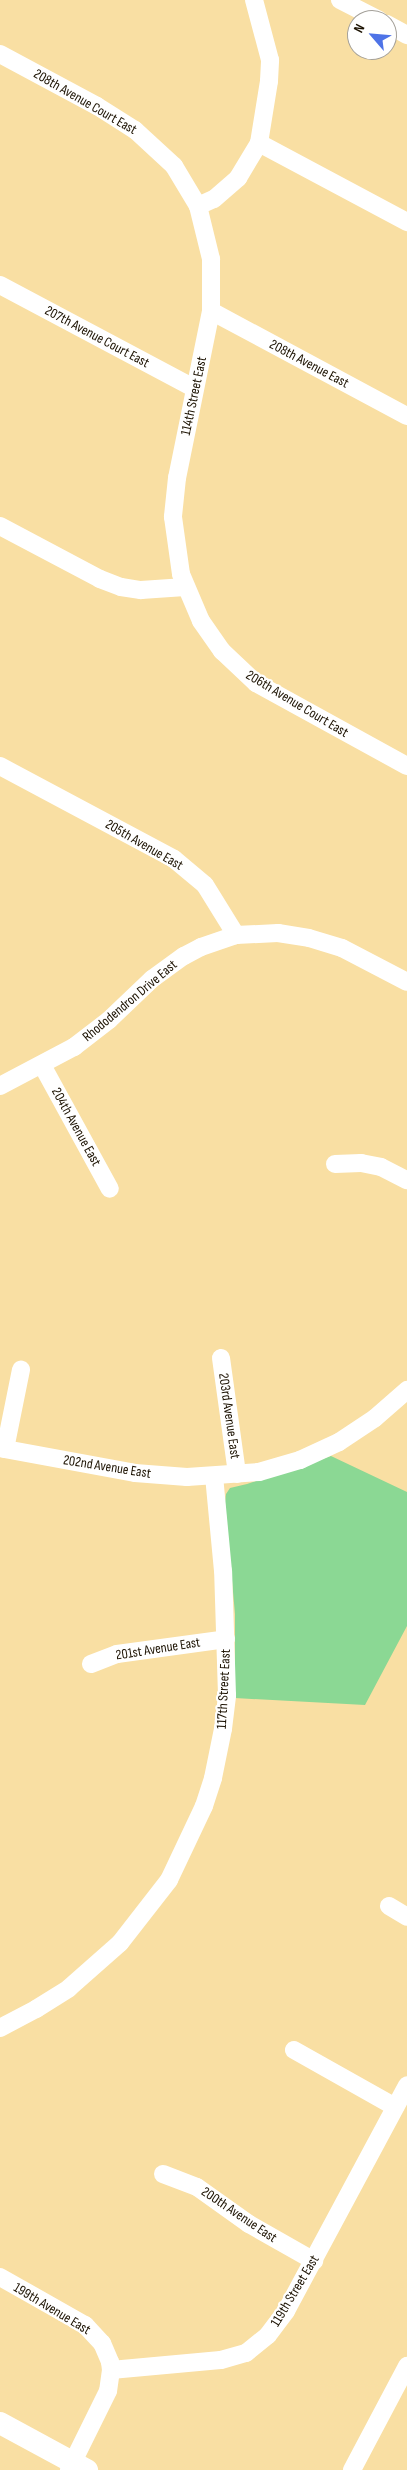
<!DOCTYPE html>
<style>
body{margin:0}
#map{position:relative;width:407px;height:2470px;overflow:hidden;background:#f9dfa3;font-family:"Sofia Sans Condensed",sans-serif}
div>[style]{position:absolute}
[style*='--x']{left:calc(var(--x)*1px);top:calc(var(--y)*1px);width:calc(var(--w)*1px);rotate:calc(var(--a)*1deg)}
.green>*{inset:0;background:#8bd894}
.minor>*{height:18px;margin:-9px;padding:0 9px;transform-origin:9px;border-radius:9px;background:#fff}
.major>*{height:22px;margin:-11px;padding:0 11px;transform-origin:11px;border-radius:11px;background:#fff}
span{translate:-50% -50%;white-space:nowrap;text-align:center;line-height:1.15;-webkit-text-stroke:4.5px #fff;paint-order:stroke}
.street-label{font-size:14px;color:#1b1100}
.north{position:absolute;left:347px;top:10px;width:50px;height:50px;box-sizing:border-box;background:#fff;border:1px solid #a4a099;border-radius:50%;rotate:297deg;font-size:14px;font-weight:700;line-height:20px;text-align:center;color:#1b1100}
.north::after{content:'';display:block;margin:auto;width:18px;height:22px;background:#4e73e7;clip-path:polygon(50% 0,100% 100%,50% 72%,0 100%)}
</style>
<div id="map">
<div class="green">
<i style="clip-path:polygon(331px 1456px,407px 1492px,407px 1626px,365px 1705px,235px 1698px,235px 1614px,225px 1502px,226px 1494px,230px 1488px,247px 1484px)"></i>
</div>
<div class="minor">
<i style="--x:340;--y:0;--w:44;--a:27.1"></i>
<i style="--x:387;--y:24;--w:23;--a:29"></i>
<i style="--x:0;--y:54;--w:110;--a:28.2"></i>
<i style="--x:97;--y:106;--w:45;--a:32.3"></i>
<i style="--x:135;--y:130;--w:53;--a:42.7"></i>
<i style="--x:174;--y:166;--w:47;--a:59"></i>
<i style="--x:198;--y:206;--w:55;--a:76.2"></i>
<i style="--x:211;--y:259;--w:52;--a:90"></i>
<i style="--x:211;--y:311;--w:170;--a:101.5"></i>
<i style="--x:177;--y:478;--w:39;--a:96"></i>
<i style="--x:173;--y:517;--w:58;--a:82"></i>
<i style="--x:181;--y:574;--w:51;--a:66.9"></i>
<i style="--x:201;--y:621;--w:37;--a:55"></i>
<i style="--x:222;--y:651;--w:47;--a:43.3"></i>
<i style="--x:256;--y:683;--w:172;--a:28.8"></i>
<i style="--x:259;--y:143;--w:168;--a:28.1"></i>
<i style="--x:198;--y:206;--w:17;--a:-24"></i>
<i style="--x:214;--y:199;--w:32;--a:-41"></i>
<i style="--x:238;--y:178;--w:41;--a:-59"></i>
<i style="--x:259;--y:143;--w:63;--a:-80.8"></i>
<i style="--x:269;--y:81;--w:21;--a:-87"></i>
<i style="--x:270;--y:60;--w:62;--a:-104.9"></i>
<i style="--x:0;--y:285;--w:220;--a:28"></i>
<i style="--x:211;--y:311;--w:222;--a:28.2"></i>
<i style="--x:0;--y:526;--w:113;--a:27.9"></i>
<i style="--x:100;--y:579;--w:22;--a:21"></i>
<i style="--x:121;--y:587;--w:20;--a:9"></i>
<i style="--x:141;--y:590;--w:44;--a:-3.9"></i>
<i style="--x:0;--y:766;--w:197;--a:28.1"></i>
<i style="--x:174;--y:859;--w:40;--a:40"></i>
<i style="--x:205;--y:885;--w:59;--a:58.2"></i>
<i style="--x:42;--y:1065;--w:141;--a:61.3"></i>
<i style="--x:0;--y:1086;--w:84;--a:-27.8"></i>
<i style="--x:74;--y:1047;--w:44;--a:-37.6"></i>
<i style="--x:109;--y:1020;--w:59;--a:-43.6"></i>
<i style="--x:152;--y:979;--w:39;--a:-36"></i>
<i style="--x:184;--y:956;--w:19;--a:-28"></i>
<i style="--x:201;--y:947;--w:37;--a:-19"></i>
<i style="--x:236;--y:935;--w:42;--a:-2.7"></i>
<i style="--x:278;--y:933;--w:31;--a:9"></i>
<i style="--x:309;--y:938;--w:34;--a:17"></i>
<i style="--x:342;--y:948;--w:73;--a:27.6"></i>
<i style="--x:335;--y:1164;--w:26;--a:-2"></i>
<i style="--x:361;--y:1163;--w:20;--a:11"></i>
<i style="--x:381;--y:1167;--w:29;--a:27"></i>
<i style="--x:221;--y:1358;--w:117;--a:82.1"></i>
<i style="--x:0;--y:1448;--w:137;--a:10.5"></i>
<i style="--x:135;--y:1473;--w:52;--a:4.4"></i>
<i style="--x:187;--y:1477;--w:72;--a:-4"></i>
<i style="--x:259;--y:1472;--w:43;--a:-16.3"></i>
<i style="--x:300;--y:1460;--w:43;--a:-24.8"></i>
<i style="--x:339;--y:1442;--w:43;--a:-33.7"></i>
<i style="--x:375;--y:1418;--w:43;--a:-41.2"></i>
<i style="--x:5;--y:1449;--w:81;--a:-78.6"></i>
<i style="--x:91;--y:1664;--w:28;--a:-21"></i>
<i style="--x:117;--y:1654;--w:110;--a:-7.8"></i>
<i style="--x:389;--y:1906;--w:21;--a:31"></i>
<i style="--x:0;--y:2028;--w:41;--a:-27.8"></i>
<i style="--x:36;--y:2009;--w:39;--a:-32"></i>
<i style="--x:69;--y:1988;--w:68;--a:-41.4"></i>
<i style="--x:120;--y:1943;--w:80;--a:-52.1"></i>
<i style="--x:169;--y:1880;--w:82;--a:-64.7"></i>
<i style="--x:204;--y:1806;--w:29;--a:-72"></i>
<i style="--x:213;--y:1778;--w:50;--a:-78.5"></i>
<i style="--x:223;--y:1729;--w:34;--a:-83"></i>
<i style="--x:227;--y:1695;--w:124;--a:-91.8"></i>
<i style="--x:223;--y:1571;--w:95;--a:-95.4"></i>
<i style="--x:294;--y:2050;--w:116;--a:29.4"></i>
<i style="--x:163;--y:2174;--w:36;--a:21"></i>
<i style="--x:197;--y:2187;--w:64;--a:35.4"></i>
<i style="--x:249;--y:2224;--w:75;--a:29.6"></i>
<i style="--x:0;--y:2277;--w:98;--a:29.5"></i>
<i style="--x:85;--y:2325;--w:25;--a:47"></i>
<i style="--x:102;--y:2343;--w:21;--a:67"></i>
<i style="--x:110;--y:2362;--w:8;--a:83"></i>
<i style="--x:111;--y:2370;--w:21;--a:98"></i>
<i style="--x:108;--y:2391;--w:88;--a:116.3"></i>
<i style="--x:111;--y:2370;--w:110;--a:-5.2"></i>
<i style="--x:221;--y:2360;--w:26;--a:-16"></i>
<i style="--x:246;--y:2353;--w:28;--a:-39"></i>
<i style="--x:268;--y:2335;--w:30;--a:-53"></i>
<i style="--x:286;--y:2311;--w:256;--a:-61.8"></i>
<i style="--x:352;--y:2470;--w:118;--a:-62.1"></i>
</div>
<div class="major">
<i style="--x:0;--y:2423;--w:99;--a:28.4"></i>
</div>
<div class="street-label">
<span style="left:85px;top:102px;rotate:30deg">208th Avenue Court East</span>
<span style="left:97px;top:337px;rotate:28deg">207th Avenue Court East</span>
<span style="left:309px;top:364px;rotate:28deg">208th Avenue East</span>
<span style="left:194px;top:396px;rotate:-78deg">114th Street East</span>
<span style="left:297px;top:704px;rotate:31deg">206th Avenue Court East</span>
<span style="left:144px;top:845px;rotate:30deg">205th Avenue East</span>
<span style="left:130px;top:1001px;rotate:-40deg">Rhododendron Drive East</span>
<span style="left:76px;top:1127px;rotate:61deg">204th Avenue East</span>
<span style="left:229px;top:1416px;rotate:82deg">203rd Avenue East</span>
<span style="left:107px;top:1467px;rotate:9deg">202nd Avenue East</span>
<span style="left:158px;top:1649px;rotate:-9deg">201st Avenue East</span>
<span style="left:224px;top:1689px;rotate:-87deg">117th Street East</span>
<span style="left:239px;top:2215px;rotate:34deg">200th Avenue East</span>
<span style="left:295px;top:2291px;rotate:-59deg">119th Street East</span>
<span style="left:52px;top:2309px;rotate:31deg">199th Avenue East</span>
</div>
<div class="north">N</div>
</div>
